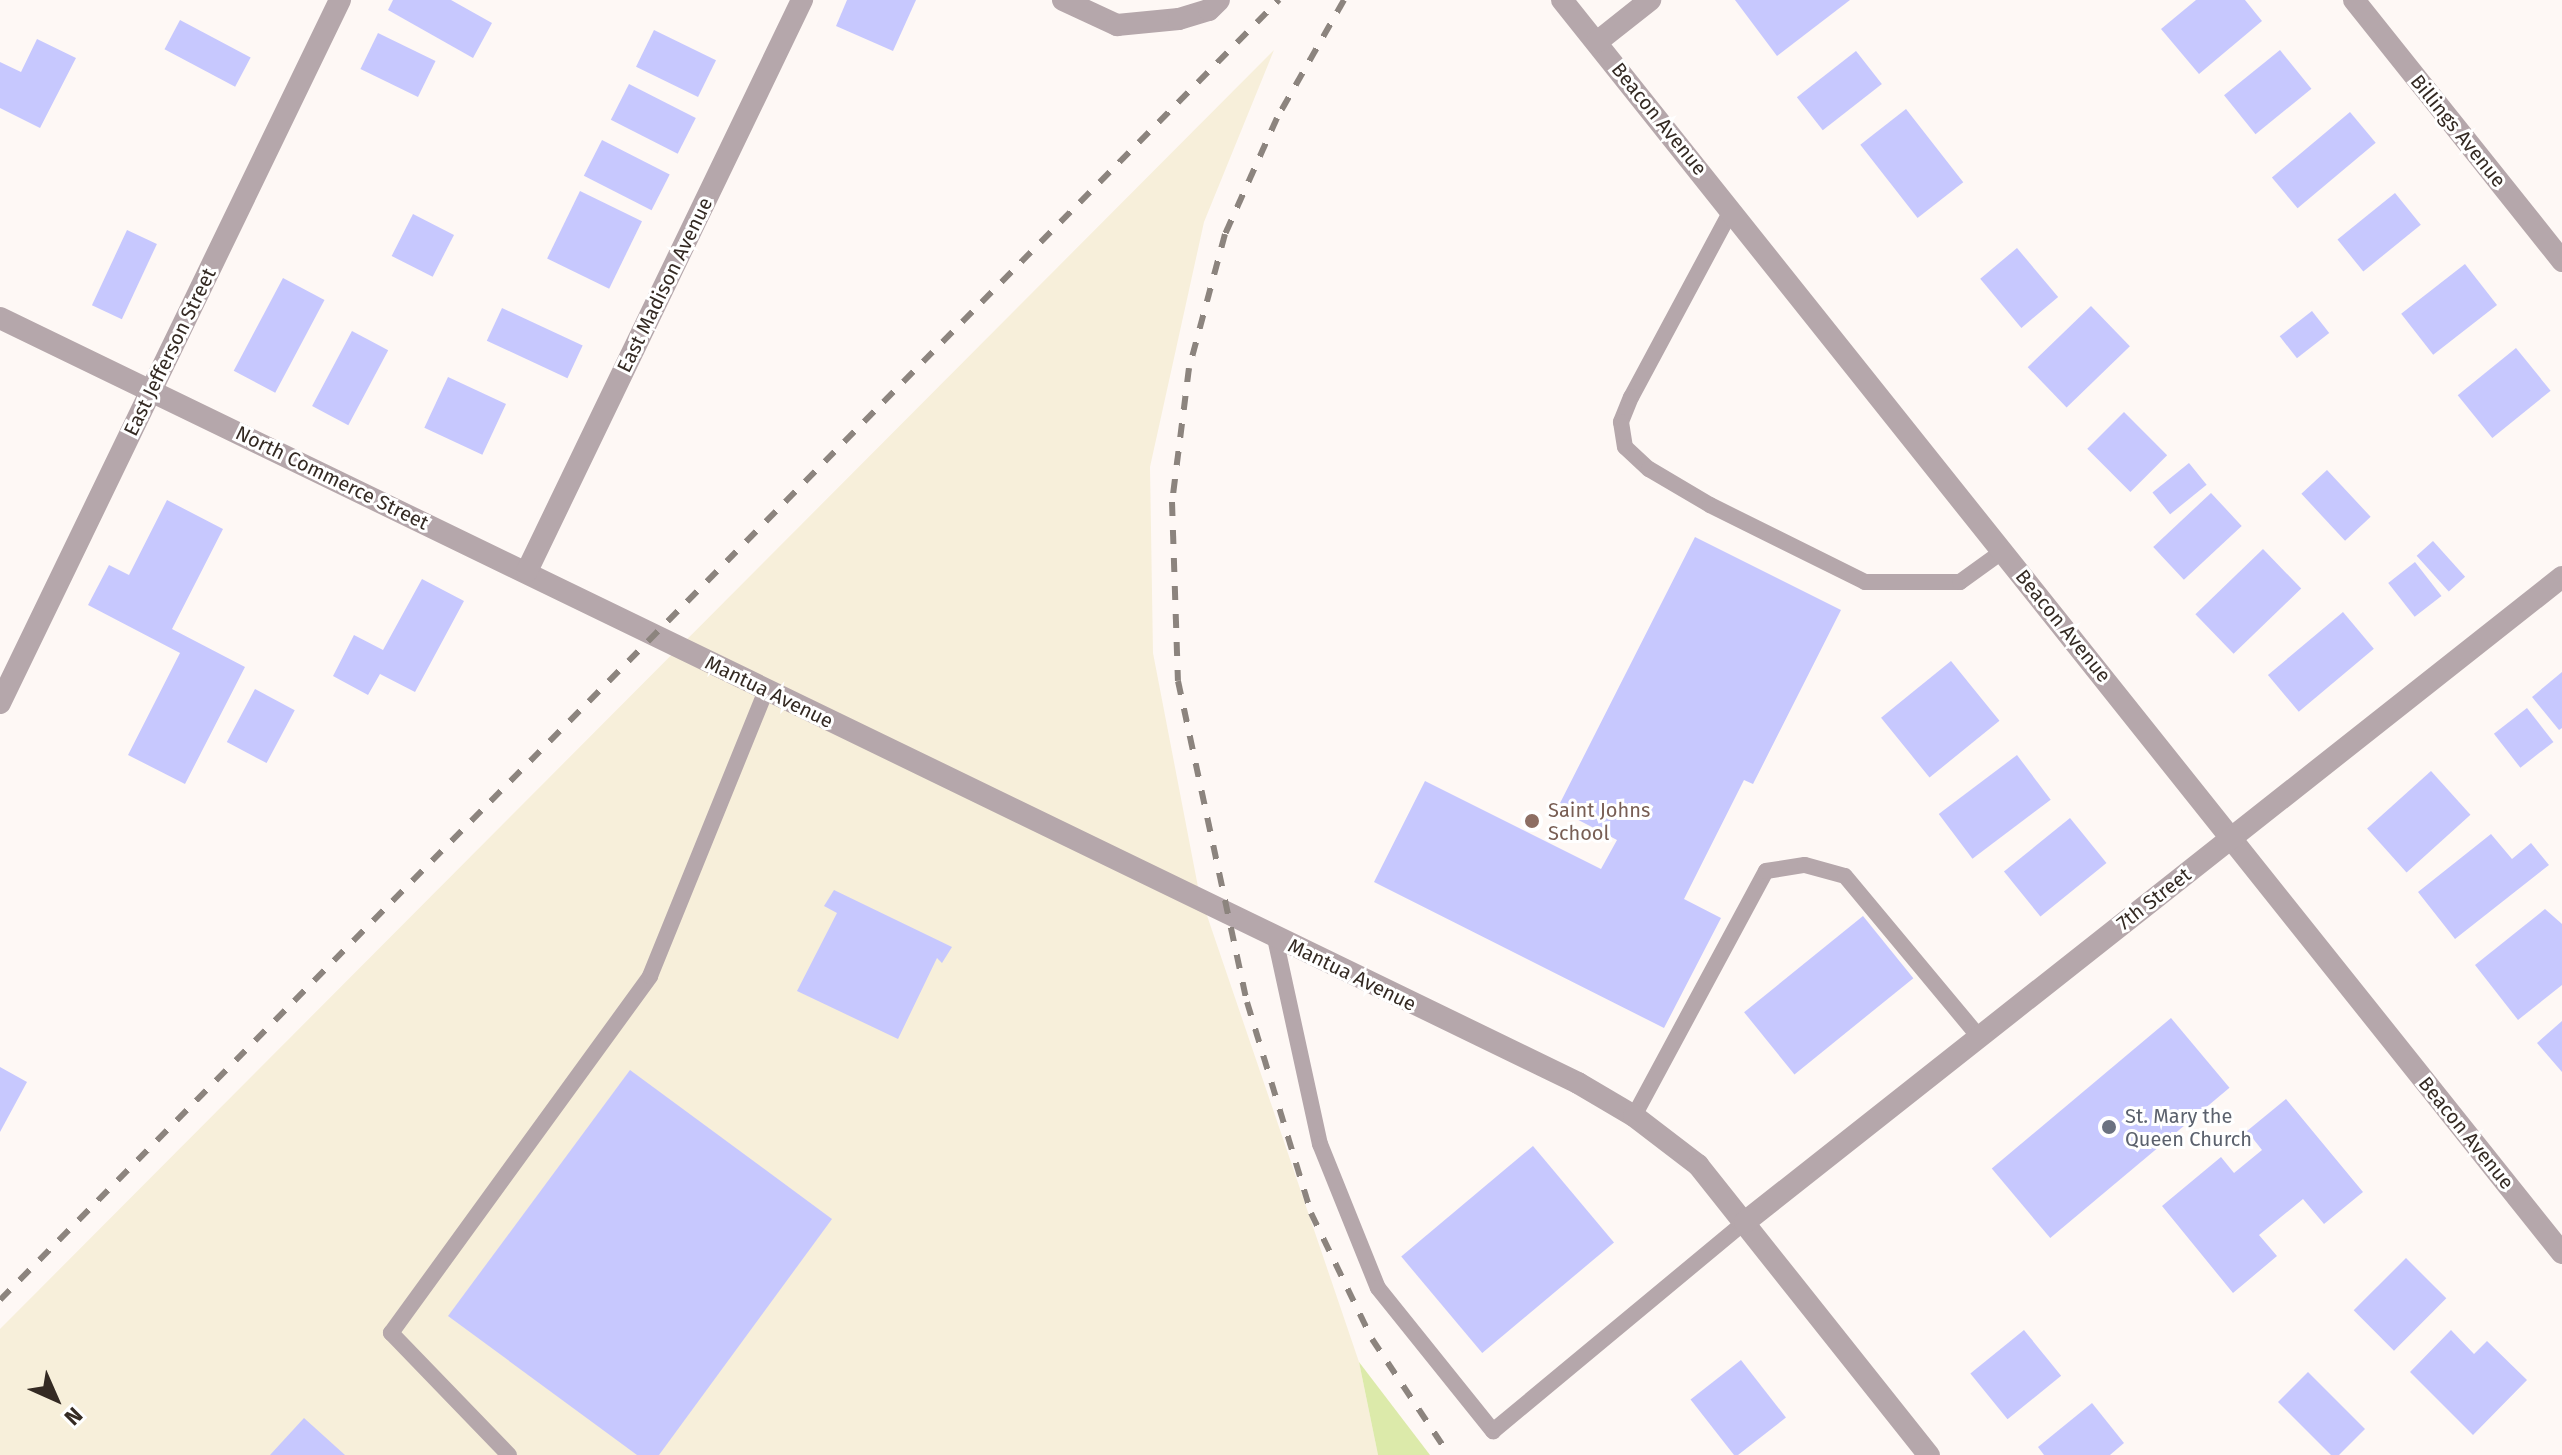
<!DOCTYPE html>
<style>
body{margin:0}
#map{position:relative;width:2562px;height:1455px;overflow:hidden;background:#fef8f5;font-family:"Fira Sans",sans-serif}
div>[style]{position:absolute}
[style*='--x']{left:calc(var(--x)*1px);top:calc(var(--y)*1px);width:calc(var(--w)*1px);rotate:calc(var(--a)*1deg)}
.industrial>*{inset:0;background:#f7efda}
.green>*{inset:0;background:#dceaaa}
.building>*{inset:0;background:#c7c8fe;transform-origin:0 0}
.service>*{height:16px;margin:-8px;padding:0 8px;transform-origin:8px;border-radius:8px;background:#b5a7ab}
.minor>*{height:22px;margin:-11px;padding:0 11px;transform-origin:11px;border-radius:11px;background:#b5a7ab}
.rail>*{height:6px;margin-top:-3px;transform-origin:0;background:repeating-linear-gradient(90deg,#8c847e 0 14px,transparent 0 28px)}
.dots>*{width:22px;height:22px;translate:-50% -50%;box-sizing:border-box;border:4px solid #fff;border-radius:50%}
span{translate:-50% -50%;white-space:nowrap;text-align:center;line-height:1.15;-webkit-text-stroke:6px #fff;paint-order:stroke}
.street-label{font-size:20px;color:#342a23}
.education-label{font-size:20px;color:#785e54}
.left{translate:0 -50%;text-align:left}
.worship-label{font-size:20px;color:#5b616d}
.north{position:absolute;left:16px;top:1359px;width:80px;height:80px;-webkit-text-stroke:6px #fff;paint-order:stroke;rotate:135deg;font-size:22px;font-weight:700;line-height:32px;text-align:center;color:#342a23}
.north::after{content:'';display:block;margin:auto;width:28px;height:36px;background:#342a23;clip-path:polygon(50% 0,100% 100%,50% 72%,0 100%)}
</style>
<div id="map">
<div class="industrial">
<i style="clip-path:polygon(1274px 50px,1204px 222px,1150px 467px,1153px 653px,1199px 892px,1359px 1362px,1378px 1455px,0 1455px,0 1329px)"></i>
</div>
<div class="green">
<i style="clip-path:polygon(1359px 1362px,1430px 1455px,1378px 1455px)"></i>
</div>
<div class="building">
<i style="clip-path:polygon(393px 0,451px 0,492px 23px,473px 58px,388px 10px)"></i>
<i style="clip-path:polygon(847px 0,916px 0,893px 51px,836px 26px)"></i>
<i style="clip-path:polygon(1735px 0,1850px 0,1777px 56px)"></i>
<i style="clip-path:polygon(2196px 0,2245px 0,2262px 21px,2199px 74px,2161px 29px)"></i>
<i style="left:180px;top:20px;width:80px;height:33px;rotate:28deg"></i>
<i style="left:654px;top:30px;width:69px;height:41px;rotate:26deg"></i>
<i style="left:378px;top:33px;width:64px;height:40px;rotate:26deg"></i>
<i style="clip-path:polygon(37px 39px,76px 58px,40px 128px,0 108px,0 62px,21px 72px)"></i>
<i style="left:2280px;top:50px;width:50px;height:72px;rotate:51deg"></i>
<i style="left:1856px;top:51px;width:42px;height:75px;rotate:52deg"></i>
<i style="left:629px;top:84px;width:75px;height:40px;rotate:27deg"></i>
<i style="left:1906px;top:109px;width:93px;height:58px;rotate:52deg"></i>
<i style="left:2350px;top:112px;width:40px;height:102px;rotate:50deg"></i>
<i style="left:602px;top:140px;width:76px;height:40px;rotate:27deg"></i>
<i style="left:580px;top:191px;width:69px;height:75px;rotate:26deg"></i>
<i style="left:2395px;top:193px;width:41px;height:74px;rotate:51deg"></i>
<i style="left:413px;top:214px;width:46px;height:47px;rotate:27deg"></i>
<i style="left:127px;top:230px;width:33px;height:83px;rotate:25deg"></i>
<i style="left:2017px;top:248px;width:64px;height:48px;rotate:50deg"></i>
<i style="left:2465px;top:264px;width:52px;height:81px;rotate:52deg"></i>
<i style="left:283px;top:278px;width:47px;height:105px;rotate:28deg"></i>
<i style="left:2091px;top:306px;width:56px;height:88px;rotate:46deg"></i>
<i style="left:502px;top:308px;width:89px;height:36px;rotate:25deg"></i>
<i style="left:2312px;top:311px;width:28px;height:41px;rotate:52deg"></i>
<i style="left:352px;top:331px;width:41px;height:85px;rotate:28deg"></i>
<i style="left:2516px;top:348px;width:55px;height:75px;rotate:51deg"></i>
<i style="left:448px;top:377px;width:64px;height:56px;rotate:25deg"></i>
<i style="left:2124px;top:412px;width:61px;height:52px;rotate:45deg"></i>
<i style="left:2189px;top:463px;width:28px;height:47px;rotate:51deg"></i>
<i style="left:2327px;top:470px;width:64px;height:35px;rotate:47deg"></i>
<i style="left:2211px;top:493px;width:45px;height:79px;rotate:47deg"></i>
<i style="clip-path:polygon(167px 500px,223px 529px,172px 629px,245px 667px,185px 784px,128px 755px,180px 653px,88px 605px,109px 565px,129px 575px)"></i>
<i style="clip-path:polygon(1695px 537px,1841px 610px,1753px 784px,1744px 780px,1684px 899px,1721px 918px,1664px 1028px,1374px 882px,1425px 781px,1601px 869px,1617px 840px,1557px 809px)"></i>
<i style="left:2433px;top:541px;width:48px;height:22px;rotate:48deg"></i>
<i style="left:2263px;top:549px;width:55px;height:94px;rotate:46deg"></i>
<i style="left:2415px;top:562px;width:43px;height:34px;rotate:52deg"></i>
<i style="clip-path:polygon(422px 579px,464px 601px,415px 692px,380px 674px,368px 695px,333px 676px,354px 635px,383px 650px)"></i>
<i style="left:2343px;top:612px;width:48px;height:98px;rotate:50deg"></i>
<i style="left:1951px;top:661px;width:77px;height:90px;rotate:51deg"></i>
<i style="clip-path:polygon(2562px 672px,2562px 728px,2559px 730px,2532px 697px)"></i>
<i style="left:255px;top:689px;width:45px;height:60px;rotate:28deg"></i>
<i style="left:2527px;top:708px;width:43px;height:42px;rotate:52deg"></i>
<i style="left:2017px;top:755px;width:56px;height:98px;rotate:53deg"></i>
<i style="left:2431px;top:771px;width:59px;height:86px;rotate:48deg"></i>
<i style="left:2070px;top:818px;width:58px;height:85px;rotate:51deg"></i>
<i style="clip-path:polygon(2491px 834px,2512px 859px,2531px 843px,2549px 865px,2455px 939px,2418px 892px)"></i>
<i style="clip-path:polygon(834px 890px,952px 947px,942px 963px,937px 958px,898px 1039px,797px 991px,837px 913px,824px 906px)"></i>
<i style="clip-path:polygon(2545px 909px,2562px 924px,2562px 985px,2518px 1020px,2475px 965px)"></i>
<i style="left:1863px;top:916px;width:80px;height:153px;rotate:51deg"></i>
<i style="left:2171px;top:1018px;width:91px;height:234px;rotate:50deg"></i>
<i style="clip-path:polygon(2562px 1021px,2562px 1072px,2537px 1043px)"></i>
<i style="clip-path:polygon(0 1067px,27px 1082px,0 1132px)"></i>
<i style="clip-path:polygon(630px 1070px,832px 1219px,659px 1455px,637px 1455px,448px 1316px)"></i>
<i style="clip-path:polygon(2286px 1099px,2363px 1192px,2324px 1224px,2303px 1199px,2259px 1235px,2277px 1256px,2233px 1293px,2162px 1206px,2221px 1157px,2234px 1173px,2262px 1150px,2247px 1131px)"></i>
<i style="left:1533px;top:1146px;width:126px;height:172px;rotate:50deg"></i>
<i style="left:2406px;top:1258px;width:57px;height:74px;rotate:45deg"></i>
<i style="left:2024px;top:1330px;width:59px;height:69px;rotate:51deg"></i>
<i style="clip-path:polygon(2451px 1330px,2474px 1354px,2487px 1341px,2527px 1380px,2473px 1435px,2410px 1372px)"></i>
<i style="left:1741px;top:1360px;width:73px;height:64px;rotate:52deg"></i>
<i style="clip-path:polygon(2308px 1372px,2365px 1429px,2339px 1455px,2331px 1455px,2278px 1402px)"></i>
<i style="clip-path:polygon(2092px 1403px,2124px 1443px,2110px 1455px,2044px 1455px,2038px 1447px)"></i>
<i style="clip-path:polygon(304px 1418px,345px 1455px,270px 1455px)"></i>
</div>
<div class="service">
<i style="--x:1732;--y:209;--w:213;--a:118.2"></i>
<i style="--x:1631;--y:397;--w:27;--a:112"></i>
<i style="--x:1621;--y:422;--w:25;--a:81"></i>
<i style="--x:1625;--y:447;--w:33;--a:43"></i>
<i style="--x:1649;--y:469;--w:71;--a:30.5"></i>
<i style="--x:1710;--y:505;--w:173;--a:26.4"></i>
<i style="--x:1865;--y:582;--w:95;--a:0"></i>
<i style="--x:1960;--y:582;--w:53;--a:-35.8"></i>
<i style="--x:1275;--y:938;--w:211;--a:77.7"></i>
<i style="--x:1320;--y:1144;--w:155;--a:68.1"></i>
<i style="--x:1378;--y:1288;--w:184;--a:51.2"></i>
<i style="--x:1493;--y:1431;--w:327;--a:-39.7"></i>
<i style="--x:1634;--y:1116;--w:278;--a:-61.7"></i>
<i style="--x:1766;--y:871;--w:39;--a:-9"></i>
<i style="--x:1805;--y:865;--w:41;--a:15.4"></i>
<i style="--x:1845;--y:876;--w:209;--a:50.2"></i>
<i style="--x:509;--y:1455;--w:170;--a:-134"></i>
<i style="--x:391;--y:1333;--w:441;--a:-54"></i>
<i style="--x:650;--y:976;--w:309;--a:-67.9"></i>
</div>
<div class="minor">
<i style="--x:1063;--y:0;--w:60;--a:24.8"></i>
<i style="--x:1117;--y:25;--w:62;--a:-5.5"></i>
<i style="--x:1179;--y:19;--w:31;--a:-17"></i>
<i style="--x:1209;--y:10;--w:14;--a:-45"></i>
<i style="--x:1562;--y:0;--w:1603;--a:51.41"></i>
<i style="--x:2354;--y:0;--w:334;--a:51.4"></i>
<i style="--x:1597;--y:42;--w:68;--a:-38.4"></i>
<i style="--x:0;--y:318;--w:1754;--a:25.86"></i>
<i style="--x:1578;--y:1083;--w:65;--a:30.5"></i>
<i style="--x:1634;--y:1116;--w:81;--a:37.4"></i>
<i style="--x:1698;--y:1165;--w:371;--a:51.5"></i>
<i style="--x:527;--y:571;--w:634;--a:-64.28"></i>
<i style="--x:0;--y:703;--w:781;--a:-64.19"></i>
<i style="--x:1745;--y:1222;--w:1041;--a:-38.29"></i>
</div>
<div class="rail">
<i style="--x:1344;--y:0;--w:136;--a:119.6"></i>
<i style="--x:1277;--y:118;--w:127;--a:114.1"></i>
<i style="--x:1225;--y:234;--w:139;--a:105"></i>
<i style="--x:1189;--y:368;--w:135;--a:97.2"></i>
<i style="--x:1172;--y:502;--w:179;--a:88.1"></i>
<i style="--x:1178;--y:681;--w:328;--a:77.9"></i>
<i style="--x:1247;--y:1002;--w:220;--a:73.1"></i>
<i style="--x:1311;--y:1213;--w:140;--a:64.2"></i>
<i style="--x:1372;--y:1339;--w:139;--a:56.4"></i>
<i style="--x:0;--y:1300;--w:1824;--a:-45.47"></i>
</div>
<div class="dots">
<i style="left:1532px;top:821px;background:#8d6e63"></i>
<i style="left:2109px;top:1127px;background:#6b7280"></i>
</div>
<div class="street-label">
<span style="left:1659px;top:119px;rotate:51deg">Beacon Avenue</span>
<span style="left:2458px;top:131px;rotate:51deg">Billings Avenue</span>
<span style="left:665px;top:285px;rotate:-64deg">East Madison Avenue</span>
<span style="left:170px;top:352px;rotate:-64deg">East Jefferson Street</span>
<span style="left:332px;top:478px;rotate:26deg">North Commerce Street</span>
<span style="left:2063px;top:626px;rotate:51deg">Beacon Avenue</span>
<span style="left:769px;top:692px;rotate:26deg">Mantua Avenue</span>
<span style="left:2154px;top:899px;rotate:-38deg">7th Street</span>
<span style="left:1352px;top:975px;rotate:26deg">Mantua Avenue</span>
<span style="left:2466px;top:1133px;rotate:51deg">Beacon Avenue</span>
</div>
<div class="education-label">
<span class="left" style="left:1548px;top:822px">Saint Johns<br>School</span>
</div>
<div class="worship-label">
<span class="left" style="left:2125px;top:1128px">St. Mary the<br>Queen Church</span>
</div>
<div class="north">N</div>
</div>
